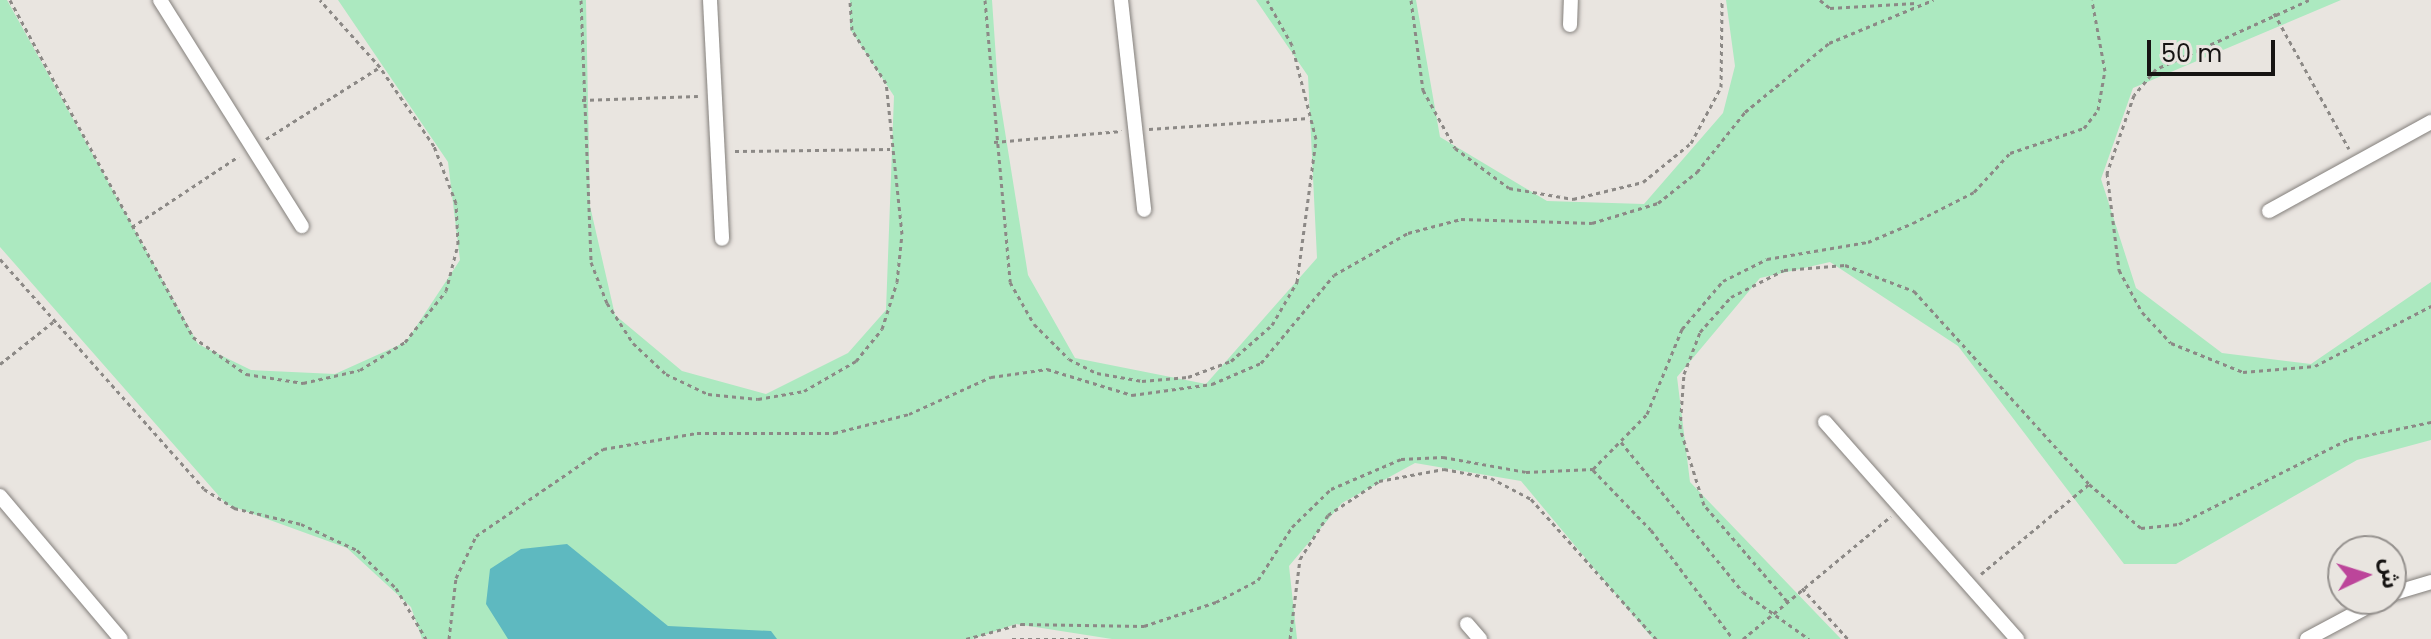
<!DOCTYPE html>
<meta charset="utf-8">
<style>
body{margin:0}
#map{position:relative;width:2431px;height:639px;overflow:hidden;background:#e9e5e0;font-family:Poppins,"Noto Sans Arabic",sans-serif}
div>[style]{position:absolute}
[style*='--x']{left:calc(var(--x)*1px);top:calc(var(--y)*1px);width:calc(var(--w)*1px);rotate:calc(var(--a)*1deg)}
.green>*{inset:0;background:#ace9c0}
.water>*{inset:0;background:#5eb9c0}
.path>*{height:3px;margin-top:-1.5px;transform-origin:0;background:repeating-linear-gradient(90deg,#8c8986 0 4px,transparent 0 8px)}
.roads{filter:drop-shadow(0 0 2px #837f7b) drop-shadow(0 0 2px #837f7b)}
.minor>*{height:14px;margin:-7px;padding:0 7px;transform-origin:7px;border-radius:7px;background:#fff}
span{translate:-50% -50%;white-space:nowrap;text-align:center;line-height:1.15;-webkit-text-stroke:6px #e9e5e0;paint-order:stroke}
.north{position:absolute;left:2327px;top:535px;width:80px;height:80px;box-sizing:border-box;background:#e9e5e0;border:2px solid #95918e;border-radius:50%;rotate:86deg;font-size:22px;font-weight:700;line-height:32px;text-align:center;color:#161413}
.north::after{content:'';display:block;margin:auto;width:28px;height:36px;background:#bc459a;clip-path:polygon(50% 0,100% 100%,50% 72%,0 100%)}
.scale{position:absolute;left:2147px;top:40px;width:128px;height:36px;box-sizing:border-box;border:4px solid #161413;border-top:0;padding-left:10px;font-size:24px;line-height:28px;white-space:nowrap;color:#161413;-webkit-text-stroke:6px #e9e5e0;paint-order:stroke}
</style>
<div id="map">
<div class="green">
<i style="clip-path:polygon(0 0,7px 0,198px 344px,251px 370px,335px 374px,406px 342px,460px 260px,448px 162px,338px 0,586px 0,590px 206px,615px 315px,682px 371px,766px 394px,848px 353px,886px 310px,894px 96px,850px 29px,850px 0,992px 0,998px 88px,1028px 275px,1075px 358px,1206px 384px,1317px 258px,1308px 76px,1256px 0,1416px 0,1440px 137px,1547px 201px,1644px 204px,1723px 113px,1735px 66px,1726px 0,2341px 0,2133px 88px,2101px 179px,2136px 288px,2222px 353px,2311px 364px,2431px 282px,2431px 440px,2357px 460px,2176px 564px,2124px 564px,1958px 346px,1830px 262px,1760px 278px,1677px 377px,1690px 482px,1841px 639px,1653px 639px,1521px 481px,1415px 463px,1342px 503px,1289px 566px,1297px 639px,1112px 639px,1016px 624px,972px 639px,422px 639px,411px 607px,347px 548px,226px 504px,0 247px)"></i>
</div>
<div class="water">
<i style="clip-path:polygon(567px 544px,668px 626px,771px 631px,777px 639px,508px 639px,486px 604px,490px 569px,521px 549px)"></i>
</div>
<div class="path">
<i style="--x:10;--y:0;--w:383;--a:61.5"></i>
<i style="--x:193;--y:337;--w:65;--a:34.9"></i>
<i style="--x:246;--y:374;--w:58;--a:9"></i>
<i style="--x:303;--y:383;--w:58;--a:-12.8"></i>
<i style="--x:360;--y:370;--w:53;--a:-31.9"></i>
<i style="--x:405;--y:342;--w:65;--a:-51.2"></i>
<i style="--x:446;--y:291;--w:49;--a:-75.7"></i>
<i style="--x:458;--y:244;--w:41;--a:-92.8"></i>
<i style="--x:456;--y:203;--w:61;--a:-111.1"></i>
<i style="--x:434;--y:146;--w:96;--a:-124.4"></i>
<i style="--x:380;--y:67;--w:90;--a:-131.8"></i>
<i style="--x:581;--y:0;--w:262;--a:87.8"></i>
<i style="--x:591;--y:262;--w:44;--a:68.7"></i>
<i style="--x:607;--y:303;--w:48;--a:57"></i>
<i style="--x:633;--y:343;--w:45;--a:43.2"></i>
<i style="--x:666;--y:374;--w:47;--a:25.5"></i>
<i style="--x:708;--y:394;--w:50;--a:5.7"></i>
<i style="--x:758;--y:399;--w:47;--a:-9.9"></i>
<i style="--x:804;--y:391;--w:60;--a:-30"></i>
<i style="--x:856;--y:361;--w:41;--a:-50.9"></i>
<i style="--x:882;--y:329;--w:49;--a:-72.3"></i>
<i style="--x:897;--y:282;--w:48;--a:-84.1"></i>
<i style="--x:902;--y:234;--w:152;--a:-96"></i>
<i style="--x:886;--y:83;--w:63;--a:-122.7"></i>
<i style="--x:852;--y:30;--w:30;--a:-94"></i>
<i style="--x:985;--y:0;--w:283;--a:84.9"></i>
<i style="--x:1010;--y:282;--w:48;--a:60.3"></i>
<i style="--x:1034;--y:324;--w:49;--a:45"></i>
<i style="--x:1069;--y:359;--w:31;--a:27"></i>
<i style="--x:1097;--y:373;--w:46;--a:10.1"></i>
<i style="--x:1142;--y:381;--w:46;--a:-5"></i>
<i style="--x:1188;--y:377;--w:46;--a:-20.4"></i>
<i style="--x:1231;--y:361;--w:55;--a:-41.3"></i>
<i style="--x:1272;--y:325;--w:50;--a:-59.8"></i>
<i style="--x:1297;--y:282;--w:144;--a:-82.4"></i>
<i style="--x:1316;--y:139;--w:97;--a:-104.3"></i>
<i style="--x:1292;--y:45;--w:51;--a:-119.1"></i>
<i style="--x:1411;--y:0;--w:91;--a:82.4"></i>
<i style="--x:1423;--y:90;--w:66;--a:61.1"></i>
<i style="--x:1455;--y:148;--w:67;--a:36.5"></i>
<i style="--x:1509;--y:188;--w:65;--a:9.8"></i>
<i style="--x:1573;--y:199;--w:72;--a:-13.7"></i>
<i style="--x:1643;--y:182;--w:62;--a:-39.1"></i>
<i style="--x:1691;--y:143;--w:64;--a:-61.8"></i>
<i style="--x:1721;--y:87;--w:87;--a:-89.3"></i>
<i style="--x:1820;--y:0;--w:13;--a:39"></i>
<i style="--x:1830;--y:8;--w:86;--a:-3.3"></i>
<i style="--x:2309;--y:0;--w:168;--a:155.7"></i>
<i style="--x:2156;--y:69;--w:34;--a:130"></i>
<i style="--x:2134;--y:95;--w:83;--a:109.1"></i>
<i style="--x:2107;--y:173;--w:98;--a:82.9"></i>
<i style="--x:2119;--y:270;--w:48;--a:61.3"></i>
<i style="--x:2142;--y:312;--w:42;--a:46.9"></i>
<i style="--x:2171;--y:343;--w:78;--a:21.9"></i>
<i style="--x:2243;--y:372;--w:72;--a:-4.8"></i>
<i style="--x:2315;--y:366;--w:131;--a:-27.3"></i>
<i style="--x:2274;--y:13;--w:155;--a:61.1"></i>
<i style="--x:582;--y:100;--w:116;--a:-2"></i>
<i style="--x:1149;--y:129;--w:160;--a:-3.9"></i>
<i style="--x:266;--y:139;--w:135;--a:-32.3"></i>
<i style="--x:994;--y:142;--w:128;--a:-4.9"></i>
<i style="--x:735;--y:151;--w:155;--a:-0.7"></i>
<i style="--x:132;--y:227;--w:128;--a:-33.6"></i>
<i style="--x:0;--y:259;--w:307;--a:48.4"></i>
<i style="--x:204;--y:489;--w:36;--a:32"></i>
<i style="--x:234;--y:508;--w:69;--a:13.4"></i>
<i style="--x:301;--y:524;--w:62;--a:24.9"></i>
<i style="--x:357;--y:550;--w:54;--a:44.3"></i>
<i style="--x:396;--y:588;--w:59;--a:59.5"></i>
<i style="--x:0;--y:364;--w:68;--a:-38.4"></i>
<i style="--x:1621;--y:442;--w:193;--a:50.9"></i>
<i style="--x:1743;--y:592;--w:81;--a:35.5"></i>
<i style="--x:1593;--y:470;--w:83;--a:46"></i>
<i style="--x:1651;--y:530;--w:136;--a:53"></i>
<i style="--x:1981;--y:574;--w:141;--a:-39.8"></i>
<i style="--x:1802;--y:588;--w:69;--a:48"></i>
<i style="--x:1787;--y:601;--w:127;--a:-130.8"></i>
<i style="--x:1704;--y:505;--w:81;--a:-107.3"></i>
<i style="--x:1680;--y:428;--w:54;--a:-85.8"></i>
<i style="--x:1684;--y:374;--w:45;--a:-69.1"></i>
<i style="--x:1700;--y:332;--w:47;--a:-48.5"></i>
<i style="--x:1731;--y:297;--w:59;--a:-27"></i>
<i style="--x:1784;--y:270;--w:61;--a:-4.7"></i>
<i style="--x:1845;--y:265;--w:74;--a:20.6"></i>
<i style="--x:1914;--y:291;--w:261;--a:47.8"></i>
<i style="--x:2089;--y:484;--w:68;--a:40.2"></i>
<i style="--x:2141;--y:528;--w:38;--a:-6"></i>
<i style="--x:2179;--y:524;--w:190;--a:-26.6"></i>
<i style="--x:2349;--y:439;--w:84;--a:-11.7"></i>
<i style="--x:449;--y:639;--w:61;--a:-83.5"></i>
<i style="--x:456;--y:578;--w:47;--a:-64.5"></i>
<i style="--x:476;--y:536;--w:154;--a:-34.4"></i>
<i style="--x:603;--y:449;--w:95;--a:-9.7"></i>
<i style="--x:697;--y:433;--w:137;--a:0"></i>
<i style="--x:834;--y:433;--w:77;--a:-14.2"></i>
<i style="--x:909;--y:414;--w:90;--a:-24.3"></i>
<i style="--x:991;--y:377;--w:57;--a:-8.1"></i>
<i style="--x:1047;--y:369;--w:89;--a:17"></i>
<i style="--x:1132;--y:395;--w:81;--a:-7.8"></i>
<i style="--x:1212;--y:384;--w:53;--a:-23.2"></i>
<i style="--x:1261;--y:363;--w:114;--a:-50.3"></i>
<i style="--x:1334;--y:275;--w:85;--a:-29.6"></i>
<i style="--x:1408;--y:233;--w:55;--a:-14.8"></i>
<i style="--x:1461;--y:219;--w:131;--a:1.7"></i>
<i style="--x:1592;--y:223;--w:69;--a:-16.9"></i>
<i style="--x:1658;--y:203;--w:50;--a:-38.5"></i>
<i style="--x:1697;--y:172;--w:77;--a:-51.3"></i>
<i style="--x:1745;--y:112;--w:109;--a:-39.4"></i>
<i style="--x:1829;--y:43;--w:113;--a:-22.5"></i>
<i style="--x:966;--y:639;--w:57;--a:-15.3"></i>
<i style="--x:1021;--y:624;--w:123;--a:0.9"></i>
<i style="--x:1144;--y:626;--w:76;--a:-18.4"></i>
<i style="--x:1216;--y:602;--w:47;--a:-27.6"></i>
<i style="--x:1258;--y:580;--w:63;--a:-57.3"></i>
<i style="--x:1292;--y:527;--w:54;--a:-44.3"></i>
<i style="--x:1331;--y:489;--w:76;--a:-23.2"></i>
<i style="--x:1401;--y:459;--w:42;--a:-2.7"></i>
<i style="--x:1443;--y:457;--w:84;--a:10.2"></i>
<i style="--x:1526;--y:472;--w:67;--a:-2.6"></i>
<i style="--x:1593;--y:469;--w:77;--a:-45.5"></i>
<i style="--x:1647;--y:414;--w:92;--a:-67.6"></i>
<i style="--x:1682;--y:329;--w:63;--a:-49.5"></i>
<i style="--x:1723;--y:281;--w:49;--a:-26.6"></i>
<i style="--x:1767;--y:259;--w:102;--a:-9.6"></i>
<i style="--x:1868;--y:242;--w:49;--a:-22.9"></i>
<i style="--x:1913;--y:223;--w:68;--a:-26.9"></i>
<i style="--x:1974;--y:192;--w:53;--a:-47.3"></i>
<i style="--x:2010;--y:153;--w:78;--a:-18.7"></i>
<i style="--x:2084;--y:128;--w:23;--a:-52"></i>
<i style="--x:2098;--y:110;--w:40;--a:-80"></i>
<i style="--x:2105;--y:71;--w:72;--a:-100.4"></i>
<i style="--x:1012;--y:639;--w:76;--a:0"></i>
<i style="--x:1290;--y:639;--w:81;--a:-82.9"></i>
<i style="--x:1300;--y:559;--w:52;--a:-57.5"></i>
<i style="--x:1328;--y:515;--w:61;--a:-33.7"></i>
<i style="--x:1379;--y:481;--w:66;--a:-10.5"></i>
<i style="--x:1444;--y:469;--w:48;--a:10.8"></i>
<i style="--x:1491;--y:478;--w:45;--a:27.7"></i>
<i style="--x:1531;--y:499;--w:188;--a:48.2"></i>
<i style="--x:1743;--y:639;--w:192;--a:-39.7"></i>
</div>
<div class="roads">
<div class="minor">
<i style="--x:160;--y:0;--w:267;--a:57.9"></i>
<i style="--x:710;--y:0;--w:239;--a:87.1"></i>
<i style="--x:1121;--y:0;--w:211;--a:83.7"></i>
<i style="--x:1570;--y:25;--w:25;--a:-88"></i>
<i style="--x:2269;--y:211;--w:185;--a:-28.8"></i>
<i style="--x:1825;--y:422;--w:290;--a:48.5"></i>
<i style="--x:0;--y:496;--w:187;--a:49.8"></i>
<i style="--x:2391;--y:594;--w:42;--a:-16.7"></i>
<i style="--x:1467;--y:624;--w:20;--a:49"></i>
<i style="--x:2307;--y:639;--w:85;--a:-28.1"></i>
</div>
</div>
<div class="north">ش</div>
<div class="scale">50 m</div>
</div>
